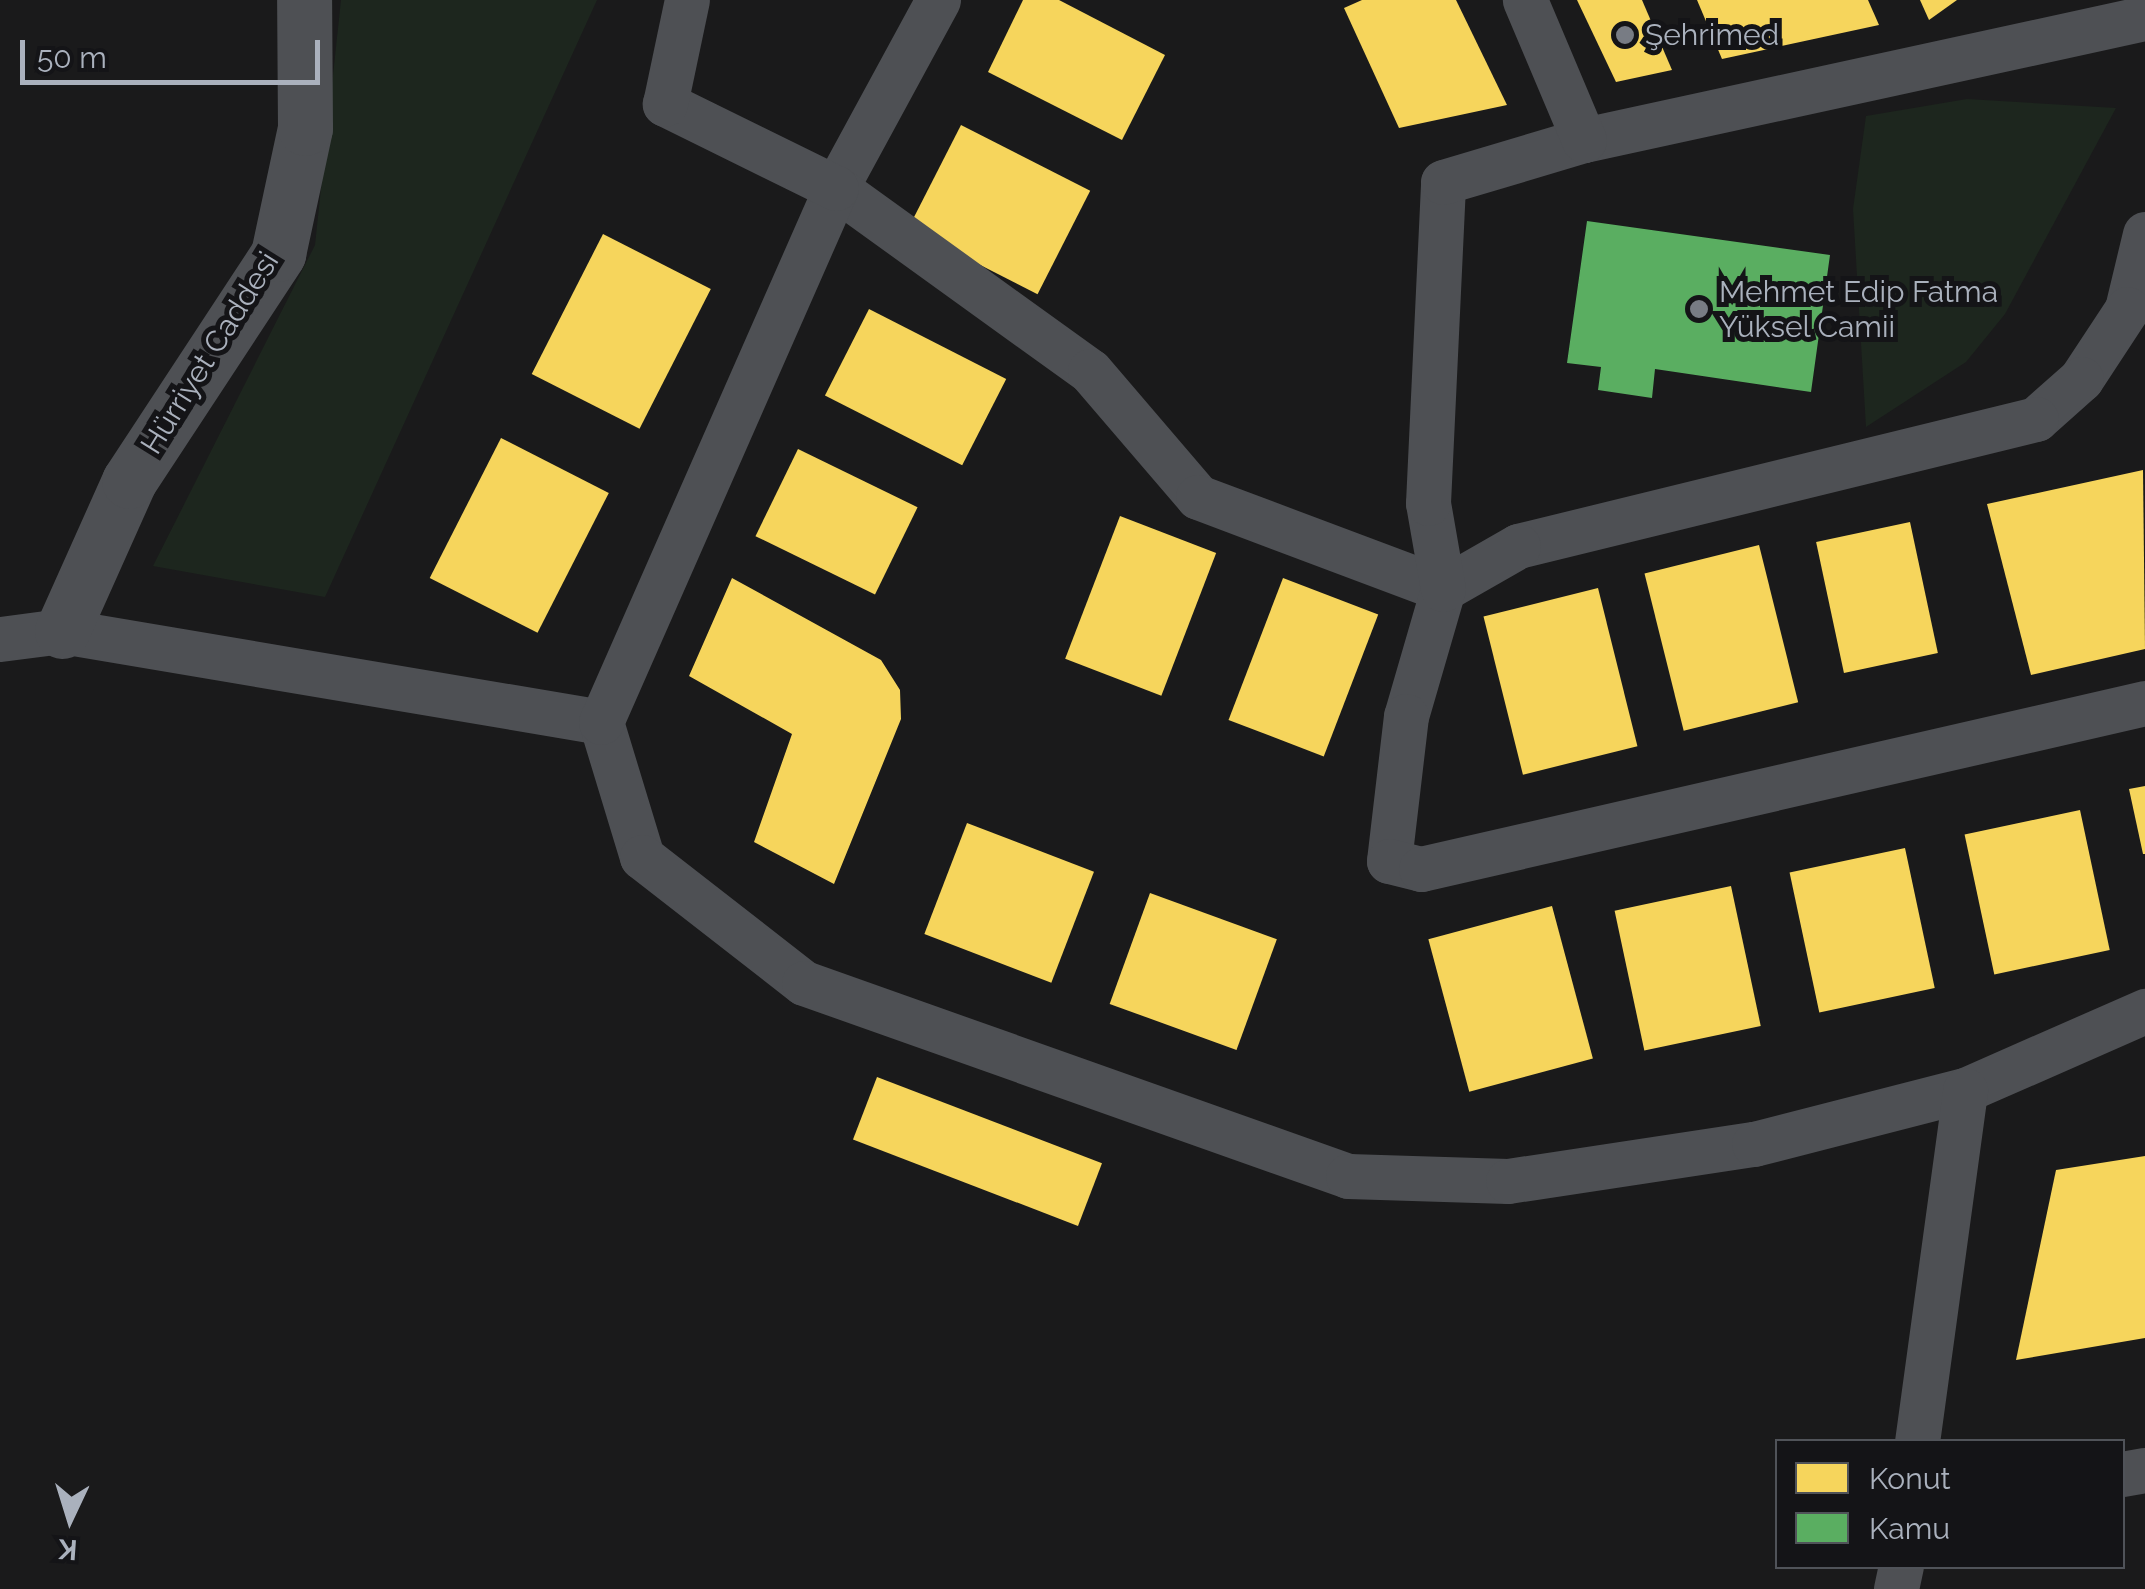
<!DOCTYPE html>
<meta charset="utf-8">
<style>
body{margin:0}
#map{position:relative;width:2145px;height:1589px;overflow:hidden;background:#1a1a1b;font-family:Raleway,sans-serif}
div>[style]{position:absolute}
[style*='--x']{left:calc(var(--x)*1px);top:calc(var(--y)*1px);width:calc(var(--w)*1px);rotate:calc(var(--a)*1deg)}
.green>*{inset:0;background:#1d261e}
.homes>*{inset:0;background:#f6d55c;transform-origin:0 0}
.public>*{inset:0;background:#5aae61}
.minor>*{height:45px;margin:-22.5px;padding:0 22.5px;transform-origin:22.5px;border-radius:22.5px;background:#4e5054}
.tertiary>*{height:55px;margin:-27.5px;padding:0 27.5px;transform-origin:27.5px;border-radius:27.5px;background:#4e5054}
.dots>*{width:28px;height:28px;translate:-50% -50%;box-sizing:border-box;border:5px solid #141417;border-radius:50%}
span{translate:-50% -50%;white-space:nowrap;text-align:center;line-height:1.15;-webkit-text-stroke:10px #141417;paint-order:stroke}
.poi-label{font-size:30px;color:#aab1bd}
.left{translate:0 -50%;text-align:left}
.street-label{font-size:30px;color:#aab1bd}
.legend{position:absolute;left:1775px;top:1439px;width:350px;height:130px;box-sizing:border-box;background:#141417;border:2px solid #505359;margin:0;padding:12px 18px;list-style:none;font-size:30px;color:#aab1bd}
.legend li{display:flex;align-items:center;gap:20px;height:50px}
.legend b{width:50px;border:2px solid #505359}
.north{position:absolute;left:20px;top:1469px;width:100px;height:100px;-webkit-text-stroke:8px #141417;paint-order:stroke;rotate:184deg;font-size:28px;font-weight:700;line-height:40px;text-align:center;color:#aab1bd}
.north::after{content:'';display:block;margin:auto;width:35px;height:45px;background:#aab1bd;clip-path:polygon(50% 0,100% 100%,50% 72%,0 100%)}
.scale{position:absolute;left:20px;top:40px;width:300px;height:45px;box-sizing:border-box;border:5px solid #aab1bd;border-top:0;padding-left:12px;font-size:30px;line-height:35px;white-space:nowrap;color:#aab1bd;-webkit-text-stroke:8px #141417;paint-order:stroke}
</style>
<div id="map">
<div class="green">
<i style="clip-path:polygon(341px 0,597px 0,325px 597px,153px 566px,315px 245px)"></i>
<i style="clip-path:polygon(1967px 99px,2116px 108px,2005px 314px,1966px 362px,1866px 427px,1853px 209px,1866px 116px)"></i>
</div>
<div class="homes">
<i style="clip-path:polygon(1023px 0,1059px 0,1165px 55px,1122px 140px,988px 72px)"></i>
<i style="clip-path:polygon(1362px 0,1456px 0,1507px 105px,1399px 128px,1344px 8px)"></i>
<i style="clip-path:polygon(1577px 0,1642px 0,1672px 70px,1616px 82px)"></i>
<i style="clip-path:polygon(1697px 0,1868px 0,1879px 25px,1722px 59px)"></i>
<i style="clip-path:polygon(1920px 0,1957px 0,1929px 20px)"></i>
<i style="left:961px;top:125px;width:145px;height:116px;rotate:27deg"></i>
<i style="left:603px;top:234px;width:121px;height:157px;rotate:27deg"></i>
<i style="left:869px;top:309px;width:154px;height:97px;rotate:27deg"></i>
<i style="left:501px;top:438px;width:121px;height:157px;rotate:27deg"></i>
<i style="left:798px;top:449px;width:133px;height:97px;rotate:26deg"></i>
<i style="clip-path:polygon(2143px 470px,2145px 649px,2031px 675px,1987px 504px)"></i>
<i style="left:1120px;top:516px;width:103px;height:153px;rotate:21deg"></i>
<i style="left:1910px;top:522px;width:134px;height:96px;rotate:78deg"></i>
<i style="left:1759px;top:545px;width:162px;height:118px;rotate:76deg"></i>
<i style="clip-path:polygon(732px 578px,881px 660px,900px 690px,901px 719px,834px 884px,754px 842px,792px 734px,689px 676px)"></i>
<i style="left:1283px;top:578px;width:102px;height:152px;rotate:21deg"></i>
<i style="left:1598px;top:588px;width:163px;height:118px;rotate:76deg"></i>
<i style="clip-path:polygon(2145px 786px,2145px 854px,2143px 854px,2129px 789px)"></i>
<i style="left:2080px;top:810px;width:143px;height:118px;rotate:78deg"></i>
<i style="left:967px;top:823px;width:136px;height:119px;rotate:21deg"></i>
<i style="left:1905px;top:848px;width:143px;height:118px;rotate:78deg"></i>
<i style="left:1731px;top:886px;width:143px;height:119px;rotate:78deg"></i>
<i style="left:1150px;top:893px;width:135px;height:118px;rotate:20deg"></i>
<i style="left:1552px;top:906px;width:158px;height:128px;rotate:75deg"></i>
<i style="left:877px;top:1077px;width:241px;height:67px;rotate:21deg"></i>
<i style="clip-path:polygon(2145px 1156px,2145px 1338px,2016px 1360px,2056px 1170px)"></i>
</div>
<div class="public">
<i style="clip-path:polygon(1587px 221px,1830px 255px,1811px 392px,1655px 369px,1652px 398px,1598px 390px,1601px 367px,1567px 363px)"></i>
</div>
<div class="minor">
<i style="--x:938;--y:0;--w:214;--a:118.5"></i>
<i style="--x:836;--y:188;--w:313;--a:35.8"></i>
<i style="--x:1090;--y:371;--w:166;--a:49.4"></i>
<i style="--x:1198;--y:497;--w:262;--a:20.6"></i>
<i style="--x:1584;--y:140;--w:574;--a:-12.27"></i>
<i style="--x:2145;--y:234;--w:77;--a:103.5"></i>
<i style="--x:2127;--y:309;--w:84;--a:123.3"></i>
<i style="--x:2081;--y:379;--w:60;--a:138.4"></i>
<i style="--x:2036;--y:419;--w:533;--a:166.22"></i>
<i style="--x:1518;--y:546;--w:86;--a:150.2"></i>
<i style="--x:1443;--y:589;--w:132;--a:106.2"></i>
<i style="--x:1406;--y:716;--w:146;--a:96.7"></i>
<i style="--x:1389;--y:861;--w:33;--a:14"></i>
<i style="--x:1421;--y:869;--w:743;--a:-12.91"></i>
<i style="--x:1443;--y:589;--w:87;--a:-99.9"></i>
<i style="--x:1428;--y:503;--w:321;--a:-87.3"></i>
<i style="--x:1443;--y:182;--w:147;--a:-16.6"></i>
<i style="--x:1584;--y:140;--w:152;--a:-112.9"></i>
<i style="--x:0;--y:639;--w:63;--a:-7.4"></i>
<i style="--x:62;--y:631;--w:547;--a:9.58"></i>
<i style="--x:601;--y:722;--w:141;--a:73.1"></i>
<i style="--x:642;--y:857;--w:205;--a:37.9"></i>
<i style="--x:804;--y:983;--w:577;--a:19.53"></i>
<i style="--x:1348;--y:1176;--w:160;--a:1.8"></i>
<i style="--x:1508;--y:1181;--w:249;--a:-8.6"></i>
<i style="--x:1754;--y:1144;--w:218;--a:-14.4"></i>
<i style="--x:1965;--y:1090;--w:197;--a:-23.7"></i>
<i style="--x:601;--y:722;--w:583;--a:-66.25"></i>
<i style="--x:836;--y:188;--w:191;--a:-153.8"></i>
<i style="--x:665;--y:104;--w:106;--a:-78.1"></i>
<i style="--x:1917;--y:1442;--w:355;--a:-82.2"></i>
<i style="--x:2122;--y:1474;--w:23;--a:-10"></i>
<i style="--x:1896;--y:1589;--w:24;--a:-78"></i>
</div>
<div class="tertiary">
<i style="--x:62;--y:631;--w:164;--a:-65.9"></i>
<i style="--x:129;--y:481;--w:272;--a:-56.7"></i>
<i style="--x:278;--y:254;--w:129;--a:-77.9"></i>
<i style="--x:305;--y:128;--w:128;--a:-90.4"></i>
</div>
<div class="dots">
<i style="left:1625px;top:35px;background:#787c84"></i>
<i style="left:1699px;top:309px;background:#787c84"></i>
</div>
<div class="poi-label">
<span class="left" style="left:1645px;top:35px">Şehrimed</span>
<span class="left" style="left:1719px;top:309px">Mehmet Edip Fatma<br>Yüksel Camii</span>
</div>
<div class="street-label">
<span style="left:210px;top:353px;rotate:-58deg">Hürriyet Caddesi</span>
</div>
<ul class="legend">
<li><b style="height:28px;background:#f6d55c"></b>Konut</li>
<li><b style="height:28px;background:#5aae61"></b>Kamu</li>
</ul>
<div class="north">K</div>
<div class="scale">50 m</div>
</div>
